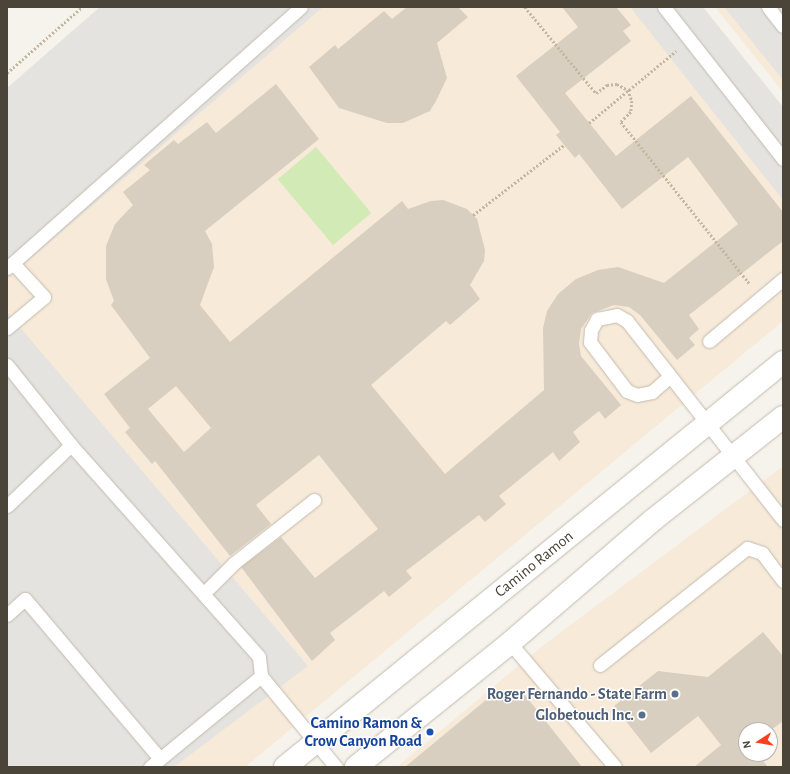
<!DOCTYPE html>
<style>
body{margin:0}
#map{position:relative;width:790px;height:774px;overflow:hidden;background:#f6f3ec;font-family:"Alegreya Sans",sans-serif}
div>[style]{position:absolute}
[style*='--x']{left:calc(var(--x)*1px);top:calc(var(--y)*1px);width:calc(var(--w)*1px);rotate:calc(var(--a)*1deg)}
.commercial>*{inset:0;background:#f7ead8}
.green>*{inset:0;background:#d2eab5;transform-origin:0 0}
.parking>*{inset:0;background:#e5e3e0}
.building>*{inset:0;background:#d8cfc1}
.path>*{height:2.5px;margin-top:-1.25px;transform-origin:0;background:repeating-linear-gradient(90deg,#c4b79f 0 2px,transparent 0 4px)}
.roads{filter:drop-shadow(0 0 1px #c2bbae) drop-shadow(0 0 1px #c2bbae)}
.service>*{height:13px;margin:-6.5px;padding:0 6.5px;transform-origin:6.5px;border-radius:6.5px;background:#fff}
.tertiary>*{height:22px;margin:-11px;padding:0 11px;transform-origin:11px;border-radius:11px;background:#fff}
.dots>*{width:11px;height:11px;translate:-50% -50%;box-sizing:border-box;border:2px solid #fff;border-radius:50%}
span{translate:-50% -50%;white-space:nowrap;text-align:center;line-height:1.15;-webkit-text-stroke:3px #fff;paint-order:stroke}
.street-label{font-size:16px;color:#4b4439}
.service-label{font-size:16px;color:#4e5e75;font-weight:700}
.right{translate:-100% -50%;text-align:right}
.transit-label{font-size:16px;color:#164399;font-weight:700}
.frame{position:absolute;inset:0;border:8px solid #4b4439;pointer-events:none}
.north{position:absolute;left:738px;top:722px;width:40px;height:40px;box-sizing:border-box;background:#fff;border:1px solid #b7b4b0;border-radius:50%;rotate:258deg;font-size:11px;font-weight:700;line-height:16px;text-align:center;color:#4b4439}
.north::after{content:'';display:block;margin:auto;width:14px;height:18px;background:#fc3f1d;clip-path:polygon(50% 0,100% 100%,50% 72%,0 100%)}
</style>
<div id="map">
<div class="commercial">
<i style="clip-path:polygon(100px 7px,703px 7px,783px 107px,783px 321px,245px 767px,7px 767px,7px 88px)"></i>
<i style="clip-path:polygon(715px 7px,783px 7px,783px 92px)"></i>
<i style="clip-path:polygon(evenodd,783px 466px,783px 767px,397px 767px,541px 647px,783px 466px,746px 730px,770px 730px,770px 754px,746px 754px,746px 730px)"></i>
</div>
<div class="green">
<i style="left:316px;top:147px;width:86px;height:50px;rotate:50deg"></i>
</div>
<div class="parking">
<i style="clip-path:polygon(100px 7px,323px 7px,7px 279px,7px 88px)"></i>
<i style="clip-path:polygon(630px 7px,703px 7px,783px 107px,783px 200px)"></i>
<i style="clip-path:polygon(724px 7px,783px 7px,783px 80px)"></i>
<i style="clip-path:polygon(7px 312px,308px 666px,174px 767px,7px 767px)"></i>
</div>
<div class="building">
<i style="clip-path:polygon(407px 7px,458px 7px,468px 17px,437px 43px,447px 78px,436px 101px,430px 111px,403px 123px,387px 123px,339px 108px,309px 67px,335px 45px,338px 49px,384px 11px,392px 19px)"></i>
<i style="clip-path:polygon(evenodd,562px 7px,616px 7px,631px 25px,623px 31px,631px 41px,565px 93px,616px 156px,691px 96px,783px 212px,783px 241px,689px 315px,699px 329px,689px 338px,695px 345px,677px 360px,640px 315px,629px 307px,614px 305px,592px 313px,581px 329px,579px 344px,581px 356px,621px 405px,605px 419px,599px 411px,573px 432px,580px 442px,559px 461px,553px 452px,499px 496px,506px 504px,485px 522px,479px 515px,406px 571px,412px 578px,389px 597px,384px 591px,330px 633px,335px 640px,312px 661px,241px 567px,281px 537px,315px 578px,378px 529px,319px 455px,256px 505px,271px 524px,230px 556px,155px 461px,152px 464px,125px 432px,130px 428px,104px 394px,150px 358px,111px 305px,114px 301px,106px 279px,106px 246px,115px 224px,133px 205px,123px 192px,150px 170px,144px 165px,174px 140px,178px 144px,207px 122px,216px 133px,276px 84px,319px 139px,205px 231px,212px 244px,214px 267px,200px 305px,230px 342px,402px 201px,408px 209px,431px 201px,443px 200px,467px 209px,477px 219px,485px 250px,484px 261px,470px 285px,480px 299px,450px 325px,446px 321px,371px 385px,445px 474px,544px 390px,543px 328px,547px 311px,558px 294px,576px 279px,598px 270px,618px 267px,664px 283px,738px 224px,688px 157px,622px 209px,579px 154px,575px 158px,556px 135px,560px 132px,516px 76px,578px 27px,562px 7px,176px 386px,211px 428px,184px 452px,148px 409px,176px 386px)"></i>
<i style="clip-path:polygon(763px 632px,783px 656px,783px 721px,770px 731px,746px 730px,746px 754px,758px 754px,768px 767px,694px 767px,721px 745px,698px 716px,651px 753px,614px 706px,658px 671px,708px 677px)"></i>
<i style="clip-path:polygon(498px 690px,525px 695px,582px 767px,405px 767px)"></i>
</div>
<div class="path">
<i style="--x:525;--y:7;--w:112;--a:50.5"></i>
<i style="--x:596;--y:93;--w:14;--a:-36"></i>
<i style="--x:607;--y:85;--w:10;--a:-6"></i>
<i style="--x:617;--y:84;--w:13;--a:29"></i>
<i style="--x:628;--y:90;--w:12;--a:70"></i>
<i style="--x:632;--y:101;--w:11;--a:95"></i>
<i style="--x:631;--y:112;--w:14;--a:135"></i>
<i style="--x:621;--y:122;--w:207;--a:51.5"></i>
<i style="--x:7;--y:73;--w:100;--a:-41.3"></i>
<i style="--x:589;--y:123;--w:113;--a:-39.6"></i>
<i style="--x:473;--y:215;--w:115;--a:-37.6"></i>
</div>
<div class="roads">
<div class="service">
<i style="--x:664;--y:7;--w:193;--a:51.9"></i>
<i style="--x:768;--y:7;--w:24;--a:52"></i>
<i style="--x:7;--y:268;--w:393;--a:-41.6"></i>
<i style="--x:7;--y:328;--w:48;--a:-40"></i>
<i style="--x:44;--y:297;--w:46;--a:-132.4"></i>
<i style="--x:709;--y:341;--w:97;--a:-40"></i>
<i style="--x:7;--y:365;--w:102;--a:51.3"></i>
<i style="--x:71;--y:445;--w:283;--a:48.4"></i>
<i style="--x:259;--y:657;--w:19;--a:84"></i>
<i style="--x:261;--y:676;--w:118;--a:50.5"></i>
<i style="--x:669;--y:377;--w:23;--a:139"></i>
<i style="--x:652;--y:392;--w:15;--a:169"></i>
<i style="--x:637;--y:395;--w:11;--a:-158"></i>
<i style="--x:627;--y:391;--w:61;--a:-127.1"></i>
<i style="--x:590;--y:342;--w:12;--a:-85"></i>
<i style="--x:591;--y:330;--w:13;--a:-61"></i>
<i style="--x:597;--y:319;--w:20;--a:-11"></i>
<i style="--x:617;--y:315;--w:12;--a:31"></i>
<i style="--x:627;--y:321;--w:253;--a:51.9"></i>
<i style="--x:7;--y:506;--w:88;--a:-43.6"></i>
<i style="--x:204;--y:593;--w:42;--a:-45"></i>
<i style="--x:234;--y:563;--w:102;--a:-38.2"></i>
<i style="--x:7;--y:615;--w:24;--a:-42"></i>
<i style="--x:25;--y:599;--w:209;--a:49.8"></i>
<i style="--x:510;--y:643;--w:162;--a:49.7"></i>
<i style="--x:600;--y:665;--w:188;--a:-38.5"></i>
<i style="--x:747;--y:548;--w:16;--a:18"></i>
<i style="--x:762;--y:553;--w:35;--a:53"></i>
<i style="--x:150;--y:767;--w:144;--a:-39.3"></i>
</div>
<div class="tertiary">
<i style="--x:285;--y:767;--w:642;--a:-39.12"></i>
<i style="--x:356;--y:767;--w:198;--a:-38.8"></i>
<i style="--x:510;--y:643;--w:189;--a:-40.7"></i>
<i style="--x:653;--y:520;--w:166;--a:-38.4"></i>
</div>
</div>
<div class="dots">
<i style="left:675px;top:694px;background:#5c6f8a"></i>
<i style="left:642px;top:715px;background:#5c6f8a"></i>
<i style="left:430px;top:732px;background:#1a4fb4"></i>
</div>
<div class="street-label">
<span style="left:534px;top:564px;rotate:-39deg">Camino Ramon</span>
</div>
<div class="service-label">
<span class="right" style="left:667px;top:694px">Roger Fernando - State Farm</span>
<span class="right" style="left:634px;top:715px">Globetouch Inc.</span>
</div>
<div class="transit-label">
<span class="right" style="left:422px;top:732px">Camino Ramon &amp;<br>Crow Canyon Road</span>
</div>
<div class="frame"></div>
<div class="north">N</div>
</div>
